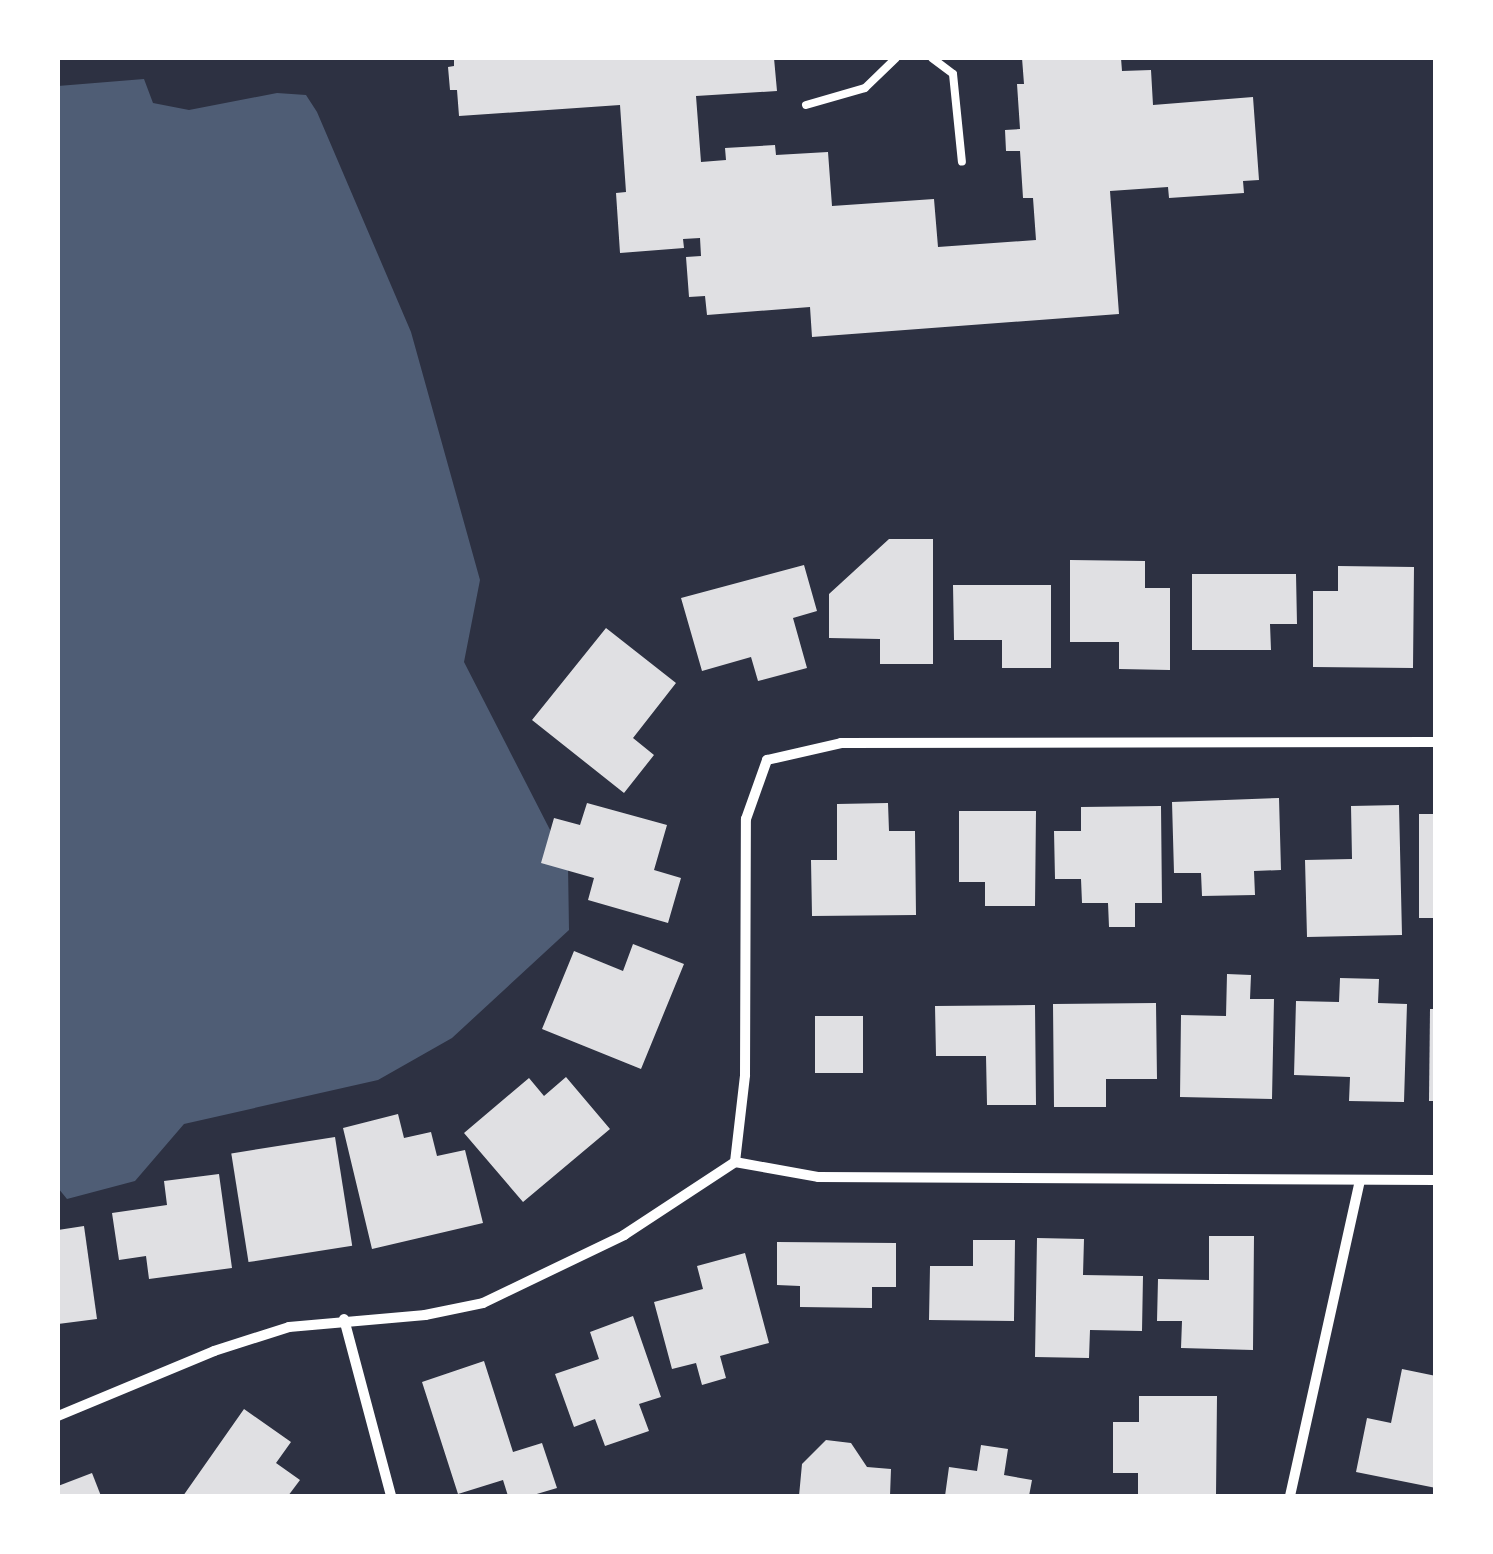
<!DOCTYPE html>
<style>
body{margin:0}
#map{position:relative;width:1493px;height:1554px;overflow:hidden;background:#2d3142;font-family:Merriweather,serif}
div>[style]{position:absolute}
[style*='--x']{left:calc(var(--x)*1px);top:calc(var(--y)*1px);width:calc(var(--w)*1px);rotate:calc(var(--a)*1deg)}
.water>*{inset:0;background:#4f5d75}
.building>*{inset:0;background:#e0e0e3;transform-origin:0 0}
.service>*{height:8px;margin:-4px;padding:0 4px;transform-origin:4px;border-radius:4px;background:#fff}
.minor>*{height:10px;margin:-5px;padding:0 5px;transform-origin:5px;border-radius:5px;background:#fff}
span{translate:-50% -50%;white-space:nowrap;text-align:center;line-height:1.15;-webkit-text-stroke:9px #fff;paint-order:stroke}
.frame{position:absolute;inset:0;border:60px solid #fff;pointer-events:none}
</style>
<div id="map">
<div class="water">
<i style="clip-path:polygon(144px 79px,153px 103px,189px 110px,277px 93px,306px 95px,317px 112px,411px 332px,480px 580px,464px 662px,568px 865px,569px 930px,452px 1038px,378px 1080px,184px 1124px,135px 1181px,67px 1199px,58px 1188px,58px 86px)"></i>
</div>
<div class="building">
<i style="clip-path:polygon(454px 58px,774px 58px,777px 91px,696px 96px,701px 162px,726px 160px,725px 148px,775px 145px,776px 155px,828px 152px,832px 206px,934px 199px,938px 247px,1036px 240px,1033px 198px,1023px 198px,1020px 151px,1006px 151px,1005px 130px,1020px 129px,1017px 84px,1024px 84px,1022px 58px,1121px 58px,1122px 71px,1151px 70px,1153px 105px,1253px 97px,1259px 180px,1243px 181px,1244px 193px,1169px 198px,1168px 187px,1110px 191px,1119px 314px,812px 337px,810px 307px,707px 315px,705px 296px,689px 297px,686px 257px,701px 256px,700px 238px,683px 239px,684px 248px,620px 253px,616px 193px,626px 192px,620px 105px,459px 116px,457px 90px,450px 90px,448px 67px,454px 66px)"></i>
<i style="clip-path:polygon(889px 539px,933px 539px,933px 664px,880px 664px,880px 639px,829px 638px,829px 594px)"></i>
<i style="clip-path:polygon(1070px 560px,1145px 561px,1145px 588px,1170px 588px,1170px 670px,1119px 669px,1119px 642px,1070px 642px)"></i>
<i style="clip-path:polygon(804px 565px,817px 611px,793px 618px,807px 668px,758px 681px,751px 657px,702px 671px,681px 598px)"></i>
<i style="clip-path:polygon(1338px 566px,1414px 567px,1413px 668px,1313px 667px,1313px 591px,1338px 591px)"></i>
<i style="clip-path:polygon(1192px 574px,1296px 574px,1297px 624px,1270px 624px,1271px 650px,1192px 650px)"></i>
<i style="clip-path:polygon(953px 585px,1051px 585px,1051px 668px,1002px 668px,1002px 640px,954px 640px)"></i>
<i style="clip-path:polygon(606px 628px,676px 683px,633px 738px,654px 755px,624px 793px,532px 720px)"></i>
<i style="clip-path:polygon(1279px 798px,1281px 870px,1254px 871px,1255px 895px,1202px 896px,1201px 873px,1174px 873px,1172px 802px)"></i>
<i style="clip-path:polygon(587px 803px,667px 825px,654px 870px,681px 878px,668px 923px,588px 900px,594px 878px,541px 863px,554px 818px,580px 825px)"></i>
<i style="clip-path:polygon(888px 803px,889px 831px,915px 831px,916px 915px,812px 916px,811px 860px,837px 860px,837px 804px)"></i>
<i style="clip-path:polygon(1399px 805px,1402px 935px,1307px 937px,1305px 860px,1352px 859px,1351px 806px)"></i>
<i style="clip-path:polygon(1161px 806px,1162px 903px,1135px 903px,1135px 927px,1109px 927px,1108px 903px,1082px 903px,1081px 879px,1055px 879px,1054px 831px,1081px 831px,1081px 807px)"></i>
<i style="clip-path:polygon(959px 811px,1036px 811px,1035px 906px,985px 906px,985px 882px,959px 882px)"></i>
<i style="left:1419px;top:814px;width:17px;height:104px"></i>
<i style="clip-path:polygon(633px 944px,684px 964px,641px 1069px,542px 1029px,574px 951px,623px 971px)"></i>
<i style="clip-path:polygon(1227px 974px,1251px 975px,1250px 999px,1274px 999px,1272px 1099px,1180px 1097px,1181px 1015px,1226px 1016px)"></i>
<i style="clip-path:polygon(1340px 978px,1379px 979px,1378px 1003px,1407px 1004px,1404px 1102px,1349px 1101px,1350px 1077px,1294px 1075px,1296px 1001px,1339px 1002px)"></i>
<i style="clip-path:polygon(1156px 1003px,1157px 1079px,1106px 1079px,1106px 1107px,1054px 1107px,1053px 1004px)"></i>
<i style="clip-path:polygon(1035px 1005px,1036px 1105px,987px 1105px,986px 1056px,936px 1056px,935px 1006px)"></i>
<i style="clip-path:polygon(1430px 1009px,1436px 1009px,1436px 1101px,1429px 1101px)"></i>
<i style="left:815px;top:1016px;width:48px;height:57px"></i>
<i style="clip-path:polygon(566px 1077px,610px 1129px,523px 1202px,464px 1133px,529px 1078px,544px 1096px)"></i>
<i style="clip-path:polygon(398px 1114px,404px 1138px,431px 1132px,437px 1156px,465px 1150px,483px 1223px,372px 1249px,343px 1128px)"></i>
<i style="left:335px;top:1137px;width:110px;height:105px;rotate:81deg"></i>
<i style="clip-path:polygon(219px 1174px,232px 1268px,149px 1279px,146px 1256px,119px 1260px,112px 1213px,167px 1205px,164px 1181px)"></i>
<i style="clip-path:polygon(84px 1226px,97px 1319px,58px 1324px,58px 1230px)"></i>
<i style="clip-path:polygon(1209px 1236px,1254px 1236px,1253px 1350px,1181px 1348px,1182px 1321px,1157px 1321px,1158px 1279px,1209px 1280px)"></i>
<i style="clip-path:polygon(1037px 1238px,1084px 1239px,1083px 1275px,1143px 1276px,1142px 1331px,1090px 1330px,1089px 1358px,1035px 1357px)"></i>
<i style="clip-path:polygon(973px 1240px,1015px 1240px,1014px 1321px,929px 1320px,930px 1266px,973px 1266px)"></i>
<i style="clip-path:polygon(777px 1242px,896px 1243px,896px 1287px,872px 1287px,872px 1308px,800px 1307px,800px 1286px,777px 1285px)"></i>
<i style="clip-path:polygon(745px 1253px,769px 1343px,720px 1356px,726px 1378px,702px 1385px,696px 1363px,672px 1369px,654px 1302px,703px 1289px,697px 1266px)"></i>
<i style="clip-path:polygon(633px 1316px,661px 1397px,639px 1404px,649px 1431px,605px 1446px,595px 1419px,574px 1427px,555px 1374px,599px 1359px,590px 1332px)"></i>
<i style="clip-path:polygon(484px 1361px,513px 1452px,542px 1443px,557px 1488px,530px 1496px,508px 1496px,503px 1480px,458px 1494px,422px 1382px)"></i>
<i style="clip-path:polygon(1402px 1369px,1436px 1376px,1436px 1488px,1356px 1472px,1367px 1418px,1391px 1423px)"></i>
<i style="clip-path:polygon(1139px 1396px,1217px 1396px,1216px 1496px,1138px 1496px,1138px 1473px,1113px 1473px,1113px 1422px,1139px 1422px)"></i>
<i style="clip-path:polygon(244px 1409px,291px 1442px,276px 1463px,300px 1480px,288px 1496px,183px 1496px)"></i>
<i style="clip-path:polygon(826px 1440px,851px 1443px,867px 1467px,891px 1469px,890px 1496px,799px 1496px,802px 1464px)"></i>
<i style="clip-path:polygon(981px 1445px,1008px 1449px,1004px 1475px,1032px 1480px,1029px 1496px,945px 1496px,949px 1467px,977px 1471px)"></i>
<i style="clip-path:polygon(92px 1473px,101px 1496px,58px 1496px,58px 1486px)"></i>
</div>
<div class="service">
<i style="--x:932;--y:58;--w:26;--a:37"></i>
<i style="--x:953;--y:74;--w:88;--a:84.2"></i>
<i style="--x:806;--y:105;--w:61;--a:-16.1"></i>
<i style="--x:865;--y:88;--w:43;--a:-44.1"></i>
</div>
<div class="minor">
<i style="--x:735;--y:1162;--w:84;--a:10.2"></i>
<i style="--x:818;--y:1177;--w:618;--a:0.28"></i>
<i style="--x:344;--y:1319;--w:183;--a:75.1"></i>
<i style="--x:58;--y:1416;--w:169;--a:-22.6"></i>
<i style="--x:214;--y:1351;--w:79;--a:-17.7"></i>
<i style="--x:289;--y:1327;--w:137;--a:-5"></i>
<i style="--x:425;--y:1315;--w:59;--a:-11.7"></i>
<i style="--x:483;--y:1303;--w:157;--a:-25.7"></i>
<i style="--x:624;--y:1235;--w:133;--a:-33.3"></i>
<i style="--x:735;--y:1162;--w:88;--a:-83.4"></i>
<i style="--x:745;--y:1075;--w:256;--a:-89.8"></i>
<i style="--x:746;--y:819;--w:63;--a:-70.4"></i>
<i style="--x:767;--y:760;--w:76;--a:-12.9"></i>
<i style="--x:841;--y:743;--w:595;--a:-0.1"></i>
<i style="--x:1290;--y:1496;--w:323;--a:-77.5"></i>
</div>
<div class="frame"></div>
</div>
